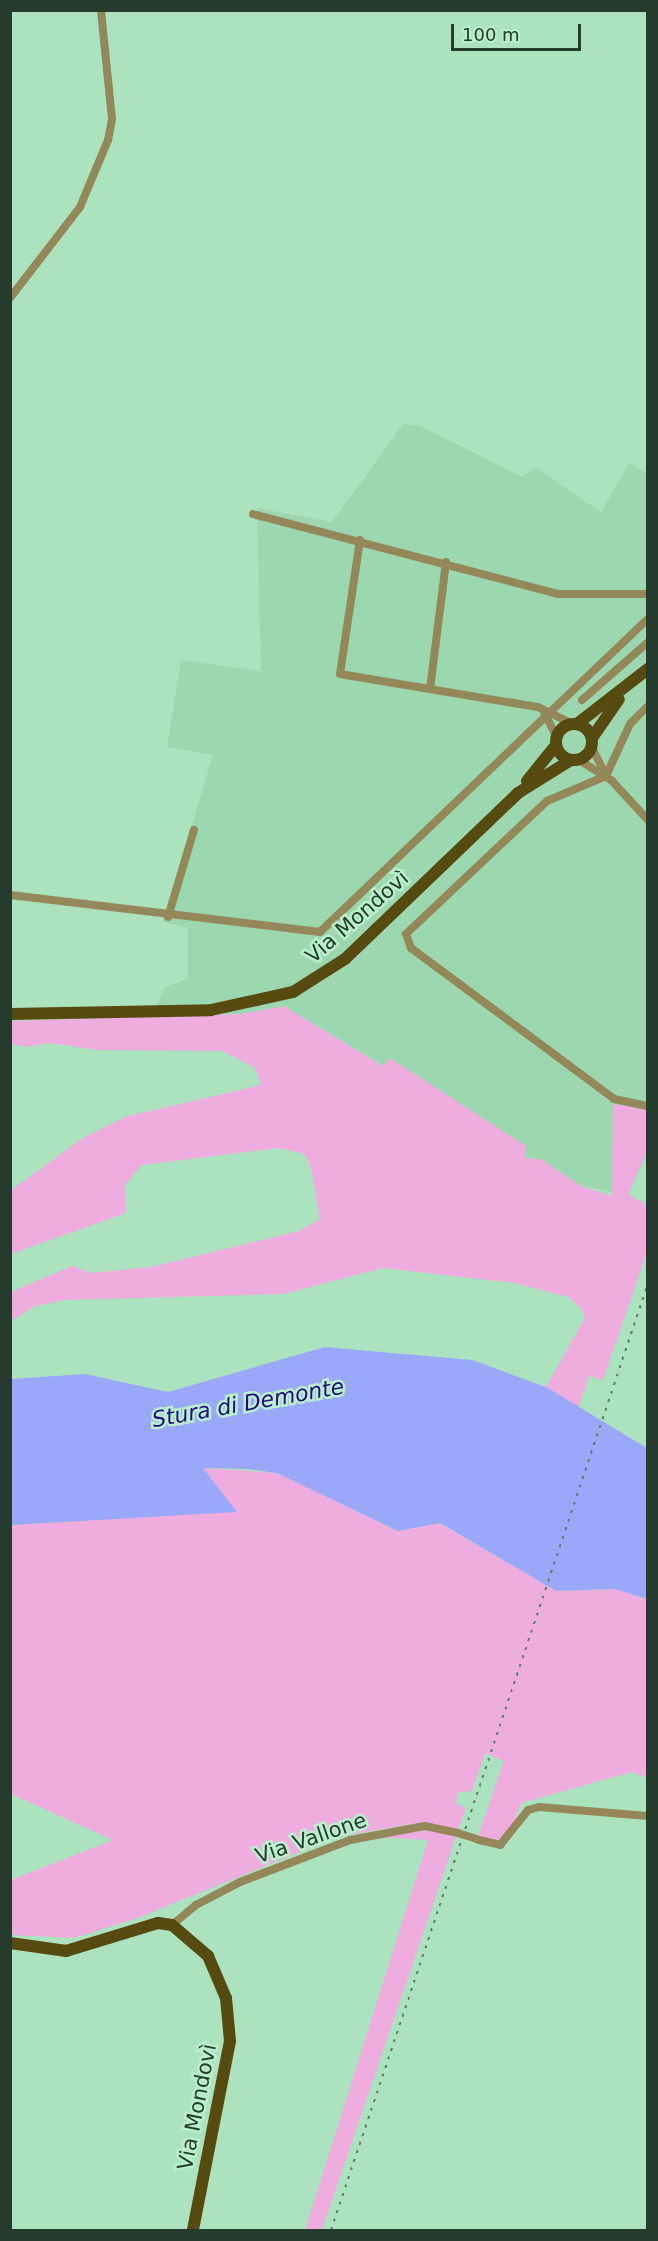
<!DOCTYPE html>
<meta charset="utf-8">
<style>
body{margin:0}
#map{position:relative;width:658px;height:2241px;overflow:hidden;background:#ace3bf;font-family:"DejaVu Sans",sans-serif}
div>[style]{position:absolute}
[style*='--x']{left:calc(var(--x)*1px);top:calc(var(--y)*1px);width:calc(var(--w)*1px);rotate:calc(var(--a)*1deg)}
.built>*{inset:0;background:#9bd8b0}
.green>*{inset:0;background:#efaddf}
.water>*{inset:0;background:#9aa8fb}
.minor>*{height:8px;margin:-4px;padding:0 4px;transform-origin:4px;border-radius:4px;background:#948858}
.primary>*{height:12px;margin:-6px;padding:0 6px;transform-origin:6px;border-radius:6px;background:#574a0e}
.primary>.ring{margin:-6px;padding:0;box-sizing:content-box;background:none;border:12px solid #574a0e;border-radius:50%}
.rail>*{height:2px;margin-top:-1px;transform-origin:0;background:repeating-linear-gradient(90deg,#5c7f68 0 3px,transparent 0 9px)}
.minor-bridge>*{height:8px;margin:-4px;padding:0 4px;transform-origin:4px;border-radius:4px;background:#948858}
span{translate:-50% -50%;white-space:nowrap;text-align:center;line-height:1.15;-webkit-text-stroke:5px #b9f0cc;paint-order:stroke}
.street-label{font-size:21px;color:#253b2d}
.water-label{font-size:22px;color:#220987;font-style:italic}
.frame{position:absolute;inset:0;border:12px solid #253b2d;pointer-events:none}
.scale{position:absolute;left:451px;top:24px;width:130px;height:27px;box-sizing:border-box;border:3px solid #253b2d;border-top:0;padding-left:8px;font-size:18px;line-height:21px;white-space:nowrap;color:#253b2d;-webkit-text-stroke:4px #b9f0cc;paint-order:stroke}
</style>
<div id="map">
<div class="built">
<i style="clip-path:polygon(403px 424px,421px 426px,522px 477px,535px 467px,601px 512px,629px 463px,647px 473px,648px 1152px,628px 1195px,581px 1186px,541px 1159px,525px 1158px,389px 1058px,384px 1066px,284px 1006px,242px 1014px,153px 1016px,164px 988px,188px 978px,188px 928px,163px 922px,213px 755px,167px 747px,181px 660px,261px 671px,257px 508px,332px 522px)"></i>
</div>
<div class="green">
<i style="clip-path:polygon(284px 1006px,383px 1066px,390px 1058px,526px 1146px,525px 1158px,541px 1159px,581px 1186px,612px 1196px,613px 1104px,647px 1109px,647px 1152px,628px 1194px,647px 1205px,647px 1252px,603px 1380px,589px 1376px,578px 1409px,546px 1387px,585px 1318px,582px 1309px,568px 1297px,515px 1283px,383px 1268px,284px 1294px,64px 1300px,35px 1306px,11px 1321px,11px 1292px,72px 1266px,92px 1273px,151px 1267px,299px 1231px,320px 1219px,310px 1164px,304px 1154px,279px 1148px,142px 1165px,125px 1185px,126px 1213px,11px 1254px,10px 1191px,83px 1138px,125px 1117px,261px 1085px,255px 1068px,223px 1051px,99px 1050px,50px 1043px,26px 1047px,11px 1044px,11px 1021px,242px 1014px)"></i>
<i style="clip-path:polygon(203px 1468px,277px 1473px,398px 1531px,439px 1523px,556px 1591px,615px 1589px,647px 1599px,647px 1778px,632px 1772px,521px 1803px,512px 1828px,502px 1840px,493px 1841px,478px 1836px,504px 1761px,485px 1753px,472px 1791px,458px 1792px,455px 1803px,466px 1808px,458px 1830px,424px 1822px,336px 1837px,135px 1919px,74px 1938px,11px 1935px,11px 1880px,113px 1840px,11px 1794px,10px 1525px,236px 1511px)"></i>
<i style="clip-path:polygon(428px 1830px,456px 1837px,322px 2230px,305px 2230px,428px 1840px,375px 1837px)"></i>
</div>
<div class="water">
<i style="clip-path:polygon(325px 1347px,472px 1360px,546px 1387px,647px 1448px,647px 1599px,615px 1589px,556px 1591px,440px 1523px,398px 1531px,277px 1473px,246px 1469px,203px 1468px,237px 1512px,11px 1525px,11px 1379px,85px 1374px,168px 1392px)"></i>
</div>
<div class="minor">
<i style="--x:10;--y:298;--w:115;--a:-52.4"></i>
<i style="--x:80;--y:207;--w:73;--a:-67.3"></i>
<i style="--x:108;--y:140;--w:21;--a:-79"></i>
<i style="--x:112;--y:119;--w:110;--a:-95.8"></i>
<i style="--x:253;--y:514;--w:315;--a:14.7"></i>
<i style="--x:558;--y:594;--w:90;--a:0"></i>
<i style="--x:360;--y:540;--w:135;--a:98.5"></i>
<i style="--x:340;--y:674;--w:201;--a:9.5"></i>
<i style="--x:538;--y:707;--w:39;--a:26"></i>
<i style="--x:430;--y:689;--w:128;--a:-82.8"></i>
<i style="--x:582;--y:700;--w:88;--a:-41.3"></i>
<i style="--x:648;--y:706;--w:25;--a:135"></i>
<i style="--x:630;--y:724;--w:57;--a:114.8"></i>
<i style="--x:606;--y:776;--w:64;--a:157"></i>
<i style="--x:547;--y:801;--w:194;--a:136.7"></i>
<i style="--x:406;--y:934;--w:15;--a:70"></i>
<i style="--x:411;--y:948;--w:253;--a:36.6"></i>
<i style="--x:614;--y:1099;--w:35;--a:12"></i>
<i style="--x:544;--y:712;--w:29;--a:63"></i>
<i style="--x:592;--y:748;--w:31;--a:63"></i>
<i style="--x:579;--y:760;--w:39;--a:32"></i>
<i style="--x:612;--y:781;--w:53;--a:47.3"></i>
<i style="--x:10;--y:895;--w:312;--a:6.8"></i>
<i style="--x:320;--y:932;--w:453;--a:-43.7"></i>
<i style="--x:168;--y:917;--w:91;--a:-73.4"></i>
<i style="--x:479;--y:1840;--w:22;--a:13"></i>
<i style="--x:500;--y:1845;--w:45;--a:-51.3"></i>
<i style="--x:528;--y:1810;--w:11;--a:-15"></i>
<i style="--x:539;--y:1807;--w:109;--a:4.7"></i>
<i style="--x:172;--y:1925;--w:31;--a:-40"></i>
<i style="--x:196;--y:1905;--w:50;--a:-27.6"></i>
<i style="--x:240;--y:1882;--w:118;--a:-20.9"></i>
<i style="--x:350;--y:1840;--w:76;--a:-10.6"></i>
<i style="--x:425;--y:1826;--w:34;--a:12"></i>
</div>
<div class="primary">
<i class="ring" style="left:556px;top:724px;width:24px;height:24px"></i>
<i style="--x:577;--y:724;--w:90;--a:-37.8"></i>
<i style="--x:592;--y:738;--w:47;--a:-55.3"></i>
<i style="--x:527;--y:781;--w:46;--a:-51.1"></i>
<i style="--x:10;--y:1014;--w:201;--a:-1.1"></i>
<i style="--x:211;--y:1010;--w:84;--a:-12.4"></i>
<i style="--x:293;--y:992;--w:62;--a:-32.4"></i>
<i style="--x:345;--y:959;--w:240;--a:-43.8"></i>
<i style="--x:518;--y:793;--w:62;--a:-31.9"></i>
<i style="--x:10;--y:1943;--w:57;--a:8.1"></i>
<i style="--x:66;--y:1951;--w:96;--a:-16.9"></i>
<i style="--x:158;--y:1923;--w:14;--a:8"></i>
<i style="--x:172;--y:1925;--w:48;--a:40.7"></i>
<i style="--x:208;--y:1956;--w:46;--a:66.8"></i>
<i style="--x:226;--y:1998;--w:43;--a:84.7"></i>
<i style="--x:230;--y:2041;--w:193;--a:101.1"></i>
</div>
<div class="rail">
<i style="--x:331;--y:2230;--w:999;--a:-71.49"></i>
</div>
<div class="minor-bridge">
<i style="--x:458;--y:1833;--w:22;--a:18"></i>
</div>
<div class="street-label">
<span style="left:357px;top:917px;rotate:-41deg">Via Mondovì</span>
<span style="left:311px;top:1838px;rotate:-19deg">Via Vallone</span>
<span style="left:197px;top:2107px;rotate:-79deg">Via Mondovì</span>
</div>
<div class="water-label">
<span style="left:248px;top:1403px;rotate:-10deg">Stura di Demonte</span>
</div>
<div class="frame"></div>
<div class="scale">100 m</div>
</div>
